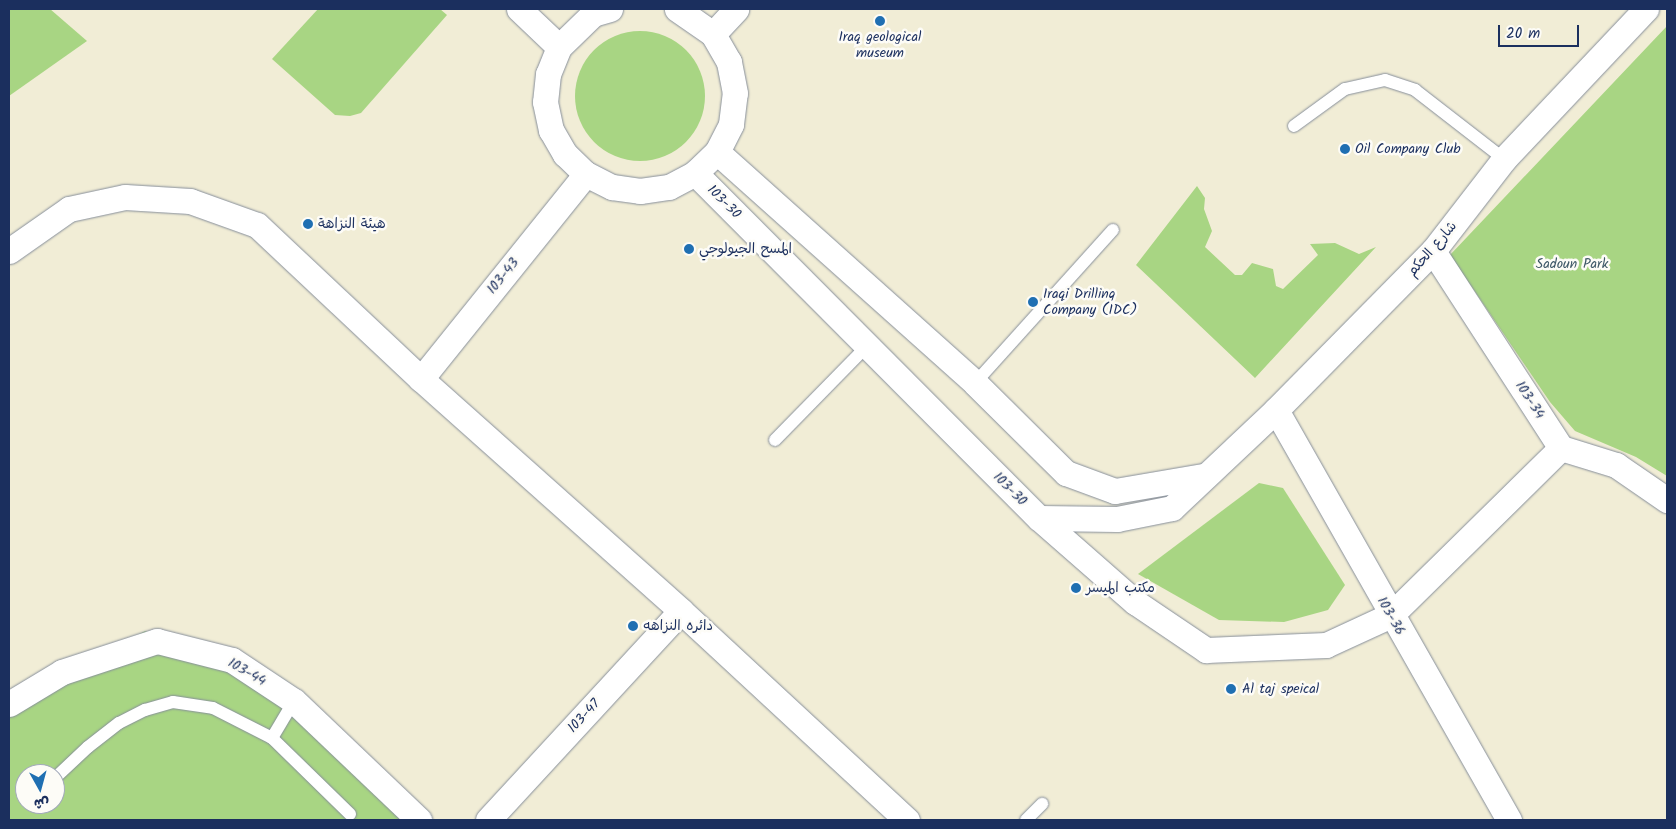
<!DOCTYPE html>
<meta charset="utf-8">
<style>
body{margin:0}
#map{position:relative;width:1676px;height:829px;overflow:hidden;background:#f1edd6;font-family:Kalam,"Playpen Sans Arabic",sans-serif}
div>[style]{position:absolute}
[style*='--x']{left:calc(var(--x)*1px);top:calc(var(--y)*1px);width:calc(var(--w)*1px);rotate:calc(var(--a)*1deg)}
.green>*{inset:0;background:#a8d583}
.round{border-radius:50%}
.roads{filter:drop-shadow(0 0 1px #868e9a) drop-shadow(0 0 1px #868e9a)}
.lane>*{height:12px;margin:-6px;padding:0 6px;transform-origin:6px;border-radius:6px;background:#fff}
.street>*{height:25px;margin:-12.5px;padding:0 12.5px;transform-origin:12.5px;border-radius:12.5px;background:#fff}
.dots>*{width:14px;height:14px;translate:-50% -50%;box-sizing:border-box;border:2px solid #fdfcf7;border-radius:50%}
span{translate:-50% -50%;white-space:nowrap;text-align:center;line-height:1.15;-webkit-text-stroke:5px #fdfcf7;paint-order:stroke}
.poi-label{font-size:14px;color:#1b2f5e}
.left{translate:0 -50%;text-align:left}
.street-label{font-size:14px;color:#1b2f5e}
.park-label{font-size:14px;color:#3e5867}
.frame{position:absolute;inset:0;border:10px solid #1b2f5e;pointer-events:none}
.north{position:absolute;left:15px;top:764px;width:50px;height:50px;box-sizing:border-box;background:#fdfcf7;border:1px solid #a3aaba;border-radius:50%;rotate:173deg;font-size:14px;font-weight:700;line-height:20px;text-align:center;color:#1b2f5e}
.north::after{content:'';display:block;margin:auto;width:18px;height:22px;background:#1f6fb2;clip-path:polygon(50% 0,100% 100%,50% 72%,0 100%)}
.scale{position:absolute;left:1498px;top:25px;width:81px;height:22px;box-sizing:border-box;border:2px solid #1b2f5e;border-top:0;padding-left:6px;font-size:15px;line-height:18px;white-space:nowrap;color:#1b2f5e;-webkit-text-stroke:4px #fdfcf7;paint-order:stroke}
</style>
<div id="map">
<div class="green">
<i style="clip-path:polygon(9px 9px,50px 9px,87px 41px,9px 96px)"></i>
<i style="clip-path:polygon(318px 9px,440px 9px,447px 15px,361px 113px,350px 116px,335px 115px,272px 59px)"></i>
<i style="clip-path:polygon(1667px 26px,1667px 476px,1636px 457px,1575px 431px,1550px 402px,1450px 255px)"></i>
<i class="round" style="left:575px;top:31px;width:130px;height:130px"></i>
<i style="clip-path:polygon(1197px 186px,1205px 198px,1204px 209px,1212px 231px,1205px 247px,1235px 275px,1242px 275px,1252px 263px,1273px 269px,1276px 286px,1283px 289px,1318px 255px,1310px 244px,1335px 243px,1359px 254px,1376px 247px,1255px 378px,1136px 265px)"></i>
<i style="clip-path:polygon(1259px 483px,1283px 488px,1345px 585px,1328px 610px,1284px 622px,1219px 620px,1138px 574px)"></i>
<i style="clip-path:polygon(evenodd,145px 631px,294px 701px,419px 820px,9px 820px,9px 705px,145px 631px,25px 774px,55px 774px,55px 804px,25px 804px,25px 774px)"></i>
</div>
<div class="roads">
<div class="lane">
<i style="--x:1294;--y:126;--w:63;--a:-36"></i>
<i style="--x:1345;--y:89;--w:41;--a:-12.7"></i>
<i style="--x:1385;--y:80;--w:32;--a:18"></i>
<i style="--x:1415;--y:90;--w:113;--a:37.8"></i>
<i style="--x:975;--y:383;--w:206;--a:-48"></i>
<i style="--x:775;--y:440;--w:132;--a:-45.6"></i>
<i style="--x:272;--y:738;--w:43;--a:-59.3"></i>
<i style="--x:55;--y:778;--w:45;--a:-43.2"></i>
<i style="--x:88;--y:747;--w:39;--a:-38"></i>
<i style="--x:119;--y:723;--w:29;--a:-27"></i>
<i style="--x:145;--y:710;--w:29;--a:-16"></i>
<i style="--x:173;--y:702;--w:40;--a:8.5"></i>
<i style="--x:213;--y:708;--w:66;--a:27"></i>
<i style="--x:272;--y:738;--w:109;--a:44.3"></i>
<i style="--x:1026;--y:820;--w:23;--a:-45"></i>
</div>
<div class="street">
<i style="--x:519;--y:9;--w:55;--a:43.5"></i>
<i style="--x:610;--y:9;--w:18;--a:164"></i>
<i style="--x:593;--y:14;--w:47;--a:135.9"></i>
<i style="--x:559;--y:47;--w:29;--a:112"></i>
<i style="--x:548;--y:74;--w:28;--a:96"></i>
<i style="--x:545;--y:102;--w:29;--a:78"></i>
<i style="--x:551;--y:130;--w:28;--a:60"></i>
<i style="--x:565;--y:154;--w:29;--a:44"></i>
<i style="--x:586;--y:174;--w:29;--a:27"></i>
<i style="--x:612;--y:187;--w:28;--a:8"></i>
<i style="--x:640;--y:191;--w:29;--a:-8"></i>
<i style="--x:669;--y:187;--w:30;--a:-28"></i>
<i style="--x:695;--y:173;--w:30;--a:-44"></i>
<i style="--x:717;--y:152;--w:31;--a:-63"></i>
<i style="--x:731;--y:124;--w:31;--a:-83"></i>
<i style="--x:735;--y:93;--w:32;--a:-101"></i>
<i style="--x:729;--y:62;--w:32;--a:-120"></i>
<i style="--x:713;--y:34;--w:44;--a:-145.2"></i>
<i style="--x:713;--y:34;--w:34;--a:-47"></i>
<i style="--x:717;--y:152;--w:346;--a:41.8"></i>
<i style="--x:975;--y:383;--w:128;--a:44.7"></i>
<i style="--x:1066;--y:473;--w:52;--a:20.2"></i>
<i style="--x:1115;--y:491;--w:89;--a:-9.7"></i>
<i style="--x:695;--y:173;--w:487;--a:45.1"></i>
<i style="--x:1039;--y:518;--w:128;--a:41.2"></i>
<i style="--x:1135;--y:602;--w:86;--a:34.1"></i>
<i style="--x:1206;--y:650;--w:120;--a:-2.4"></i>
<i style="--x:1326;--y:645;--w:72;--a:-24.8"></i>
<i style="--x:1391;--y:615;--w:238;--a:-44.5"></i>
<i style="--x:9;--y:251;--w:73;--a:-35"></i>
<i style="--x:69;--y:209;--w:57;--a:-12.1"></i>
<i style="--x:125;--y:197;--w:65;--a:3.5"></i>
<i style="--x:190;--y:201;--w:71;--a:19.7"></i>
<i style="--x:257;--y:225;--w:225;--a:43.2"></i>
<i style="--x:421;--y:379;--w:348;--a:41.7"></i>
<i style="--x:681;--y:611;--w:308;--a:42.8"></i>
<i style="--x:1433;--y:251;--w:235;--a:57"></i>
<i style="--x:1561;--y:448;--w:58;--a:17.2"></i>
<i style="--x:1616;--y:465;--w:62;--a:34.5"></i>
<i style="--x:421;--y:379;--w:263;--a:-51.2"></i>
<i style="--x:1276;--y:410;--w:472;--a:60.4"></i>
<i style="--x:1039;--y:518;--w:78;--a:0.7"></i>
<i style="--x:1117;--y:519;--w:56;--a:-11.3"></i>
<i style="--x:1172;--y:508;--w:143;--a:-43.3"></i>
<i style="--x:1276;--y:410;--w:223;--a:-45.4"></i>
<i style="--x:1433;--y:251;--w:116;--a:-52.3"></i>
<i style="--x:1504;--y:159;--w:207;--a:-46.6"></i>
<i style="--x:9;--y:704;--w:62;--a:-31.1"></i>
<i style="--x:62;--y:672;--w:100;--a:-18.1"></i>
<i style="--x:157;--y:641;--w:77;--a:14.2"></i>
<i style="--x:232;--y:660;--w:74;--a:33.5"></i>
<i style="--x:294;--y:701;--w:173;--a:43.6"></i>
<i style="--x:488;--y:820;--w:284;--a:-47.3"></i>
</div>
</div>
<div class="dots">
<i style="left:880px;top:21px;background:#1f6fb2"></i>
<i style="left:1345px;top:149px;background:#1f6fb2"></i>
<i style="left:308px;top:224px;background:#1f6fb2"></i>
<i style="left:689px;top:249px;background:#1f6fb2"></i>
<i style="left:1033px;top:302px;background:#1f6fb2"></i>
<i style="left:1076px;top:588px;background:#1f6fb2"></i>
<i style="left:633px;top:626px;background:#1f6fb2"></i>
<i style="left:1231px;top:689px;background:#1f6fb2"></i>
</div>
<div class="poi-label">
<span style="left:880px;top:45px">Iraq geological<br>museum</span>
<span class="left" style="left:1355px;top:149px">Oil Company Club</span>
<span class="left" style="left:318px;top:224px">هيئة النزاهة</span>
<span class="left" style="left:699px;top:249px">المسح الجيولوجي</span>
<span class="left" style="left:1043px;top:302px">Iraqi Drilling<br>Company (IDC)</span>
<span class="left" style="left:1086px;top:588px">مكتب الميسر</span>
<span class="left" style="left:643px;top:626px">دائره النزاهه</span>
<span class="left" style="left:1242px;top:689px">Al taj speical</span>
</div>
<div class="street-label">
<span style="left:724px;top:202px;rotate:45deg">103-30</span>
<span style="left:1432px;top:249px;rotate:-49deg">شارع الحكم</span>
<span style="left:503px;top:276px;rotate:-51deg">103-43</span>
<span style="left:1530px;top:400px;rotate:57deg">103-34</span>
<span style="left:1010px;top:489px;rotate:45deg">103-30</span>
<span style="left:1391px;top:616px;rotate:60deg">103-36</span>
<span style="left:247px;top:672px;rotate:30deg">103-44</span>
<span style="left:584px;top:716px;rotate:-47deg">103-47</span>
</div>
<div class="park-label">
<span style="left:1572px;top:264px">Sadoun Park</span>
</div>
<div class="frame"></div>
<div class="north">ش</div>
<div class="scale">20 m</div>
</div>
